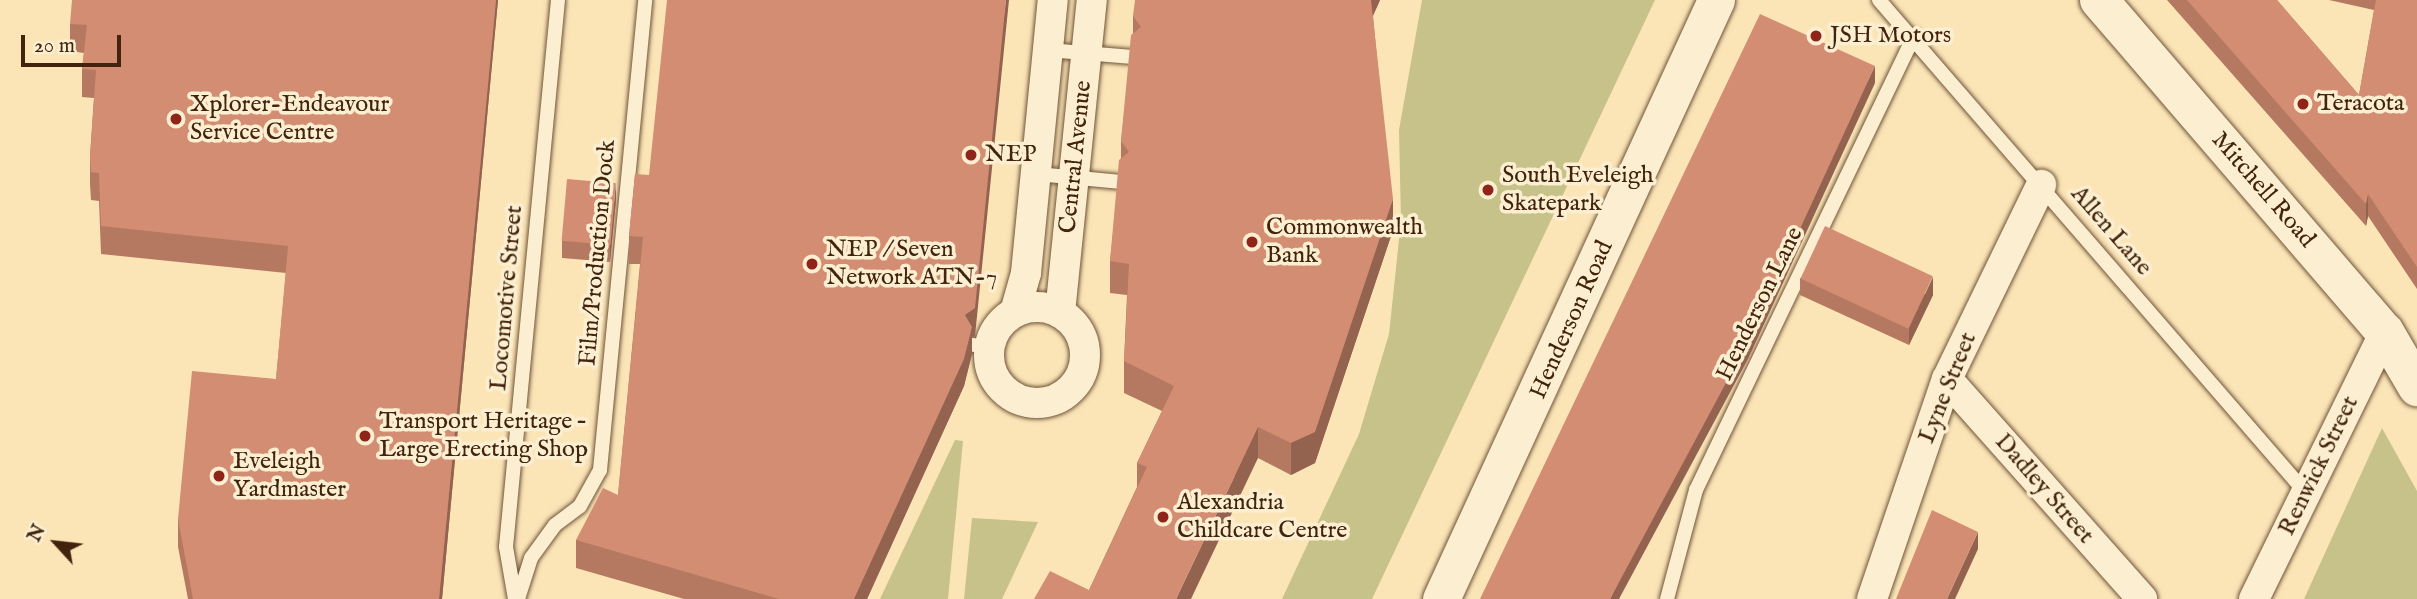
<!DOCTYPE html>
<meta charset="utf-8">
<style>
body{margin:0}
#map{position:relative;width:2417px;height:599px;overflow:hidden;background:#fbe5b7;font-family:"IM FELL English",serif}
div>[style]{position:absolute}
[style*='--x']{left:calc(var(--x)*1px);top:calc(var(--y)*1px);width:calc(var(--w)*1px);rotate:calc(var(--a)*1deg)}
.green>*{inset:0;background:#c6c289}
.roads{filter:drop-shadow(0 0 2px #705438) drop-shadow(0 0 2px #705438)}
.service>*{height:14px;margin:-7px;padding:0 7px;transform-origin:7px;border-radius:7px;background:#fceed0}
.minor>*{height:30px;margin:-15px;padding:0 15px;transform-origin:15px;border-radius:15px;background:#fceed0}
.minor>.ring{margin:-15px;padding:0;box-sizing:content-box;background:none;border:30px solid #fceed0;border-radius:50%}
.tertiary>*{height:37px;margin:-18.5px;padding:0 18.5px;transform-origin:18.5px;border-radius:18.5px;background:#fceed0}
.secondary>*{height:38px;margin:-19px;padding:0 19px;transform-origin:19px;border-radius:19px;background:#fceed0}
.wall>*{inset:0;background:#b57962}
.shaded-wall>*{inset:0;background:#936350}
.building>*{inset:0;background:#d28d72;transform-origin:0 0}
.dots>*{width:19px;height:19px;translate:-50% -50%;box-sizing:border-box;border:4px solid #fceed0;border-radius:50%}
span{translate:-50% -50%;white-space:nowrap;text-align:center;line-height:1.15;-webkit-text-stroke:7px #fceed0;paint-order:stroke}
.poi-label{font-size:24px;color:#42240e}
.left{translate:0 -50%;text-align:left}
.street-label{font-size:24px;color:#42240e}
.north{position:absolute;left:21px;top:508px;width:70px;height:70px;-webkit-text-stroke:5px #fceed0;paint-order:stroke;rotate:297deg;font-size:19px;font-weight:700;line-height:28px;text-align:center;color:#42240e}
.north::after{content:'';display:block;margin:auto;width:24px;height:32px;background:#42240e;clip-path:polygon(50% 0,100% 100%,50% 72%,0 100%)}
.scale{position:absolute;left:21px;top:35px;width:100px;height:32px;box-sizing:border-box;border:4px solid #42240e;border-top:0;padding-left:9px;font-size:21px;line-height:24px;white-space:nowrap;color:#42240e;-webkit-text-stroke:5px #fceed0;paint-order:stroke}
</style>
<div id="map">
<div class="green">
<i style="clip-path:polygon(1422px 0,1655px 0,1372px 599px,1282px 599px,1359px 434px,1389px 334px,1401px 221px,1399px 130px)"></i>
<i style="clip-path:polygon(2382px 428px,2417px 491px,2417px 599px,2304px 599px)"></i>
<i style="clip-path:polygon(955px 440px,963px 441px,948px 599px,880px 599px)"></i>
<i style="clip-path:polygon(972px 518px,1038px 522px,1002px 599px,964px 599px)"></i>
</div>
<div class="roads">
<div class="service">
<i style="--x:1879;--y:0;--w:652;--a:49.1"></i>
<i style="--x:1049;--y:50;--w:83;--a:4.8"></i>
<i style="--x:1036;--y:174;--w:84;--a:5.4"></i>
<i style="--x:974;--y:345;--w:15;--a:11"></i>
<i style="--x:515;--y:599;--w:53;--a:-99.8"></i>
<i style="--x:506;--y:547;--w:549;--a:-84.57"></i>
<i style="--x:518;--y:599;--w:43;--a:-72.4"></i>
<i style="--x:531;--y:558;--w:41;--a:-54"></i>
<i style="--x:555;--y:525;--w:31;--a:-37"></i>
<i style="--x:580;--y:506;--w:41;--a:-60.9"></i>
<i style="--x:600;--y:470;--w:472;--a:-84.5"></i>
<i style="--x:1667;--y:599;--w:113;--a:-75.1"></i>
<i style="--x:1696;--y:490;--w:504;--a:-64.35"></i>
</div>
<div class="minor">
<i class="ring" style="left:989px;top:307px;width:66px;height:66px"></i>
<i style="--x:1015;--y:312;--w:41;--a:-74.2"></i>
<i style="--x:1026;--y:273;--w:274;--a:-84.4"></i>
<i style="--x:1060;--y:313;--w:315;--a:-84.2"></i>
<i style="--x:1947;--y:379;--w:294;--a:48.4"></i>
<i style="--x:1872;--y:599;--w:232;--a:-71.2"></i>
<i style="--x:1947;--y:379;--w:216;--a:-64.1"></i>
<i style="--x:2254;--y:599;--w:297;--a:-63.9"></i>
</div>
<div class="tertiary">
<i style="--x:1441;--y:599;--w:659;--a:-65.34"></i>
</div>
<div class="secondary">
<i style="--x:2099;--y:0;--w:438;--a:49.3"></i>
<i style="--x:2385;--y:332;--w:64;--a:59.8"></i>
</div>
</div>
<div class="wall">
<i style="clip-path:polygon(498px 0,442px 599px,188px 599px,178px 547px,178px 519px,276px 379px,286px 273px,101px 254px,99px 201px,91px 200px,90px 184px,90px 156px,94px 98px,82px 97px,82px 69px,84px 53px,70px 51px,70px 24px)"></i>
<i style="clip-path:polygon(1380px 0,1373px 16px,1393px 230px,1315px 463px,1291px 475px,1258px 458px,1089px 590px,1137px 487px,1137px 463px,1162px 411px,1124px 393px,1124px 361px,1127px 295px,1110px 293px,1110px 261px,1121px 158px,1121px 141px,1133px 33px,1133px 16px)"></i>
<i style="clip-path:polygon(2167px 0,2277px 0,2359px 95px,2374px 10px,2329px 0,2417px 0,2417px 289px,2368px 216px,2366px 226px)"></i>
<i style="clip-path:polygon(635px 174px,975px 336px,972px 337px,972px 354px,964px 386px,867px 599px,684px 599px,576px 568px,576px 540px,618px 495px,640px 264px,629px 264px,629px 236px)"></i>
<i style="clip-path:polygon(616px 200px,610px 262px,562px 258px,562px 241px)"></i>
<i style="clip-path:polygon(1800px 278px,1933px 295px,1909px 345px,1800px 295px)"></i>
</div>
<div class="shaded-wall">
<i style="clip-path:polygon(496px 0,498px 0,442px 599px,439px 599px)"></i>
<i style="clip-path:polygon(1006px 0,1009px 0,975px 336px,972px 337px,972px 354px,964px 386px,867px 599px,854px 599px,965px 315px)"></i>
<i style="clip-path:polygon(1370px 0,1380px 0,1370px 22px)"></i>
<i style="clip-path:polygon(1875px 66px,1875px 83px,1748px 359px,1619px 599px,1610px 599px)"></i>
<i style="clip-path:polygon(616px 183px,616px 200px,610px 262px,610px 245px)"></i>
<i style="clip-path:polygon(2368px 194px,2368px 216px,2366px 226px,2366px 204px)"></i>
<i style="clip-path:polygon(1393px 199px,1393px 230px,1315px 463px,1291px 475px,1291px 443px)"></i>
<i style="clip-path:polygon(1933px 277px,1933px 295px,1909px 345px,1909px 328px)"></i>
<i style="clip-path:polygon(1258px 427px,1258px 458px,1191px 599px,1176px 599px)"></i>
<i style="clip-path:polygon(1978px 532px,1978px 549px,1955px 599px,1947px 599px)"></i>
</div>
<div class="building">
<i style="clip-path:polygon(72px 0,496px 0,439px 599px,193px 599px,178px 519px,192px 371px,276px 379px,288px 246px,101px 226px,99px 173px,91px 172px,90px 156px,96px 70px,82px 69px,87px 25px,70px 24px)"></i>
<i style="clip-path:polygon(667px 0,1006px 0,975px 308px,965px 315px,972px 327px,964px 359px,854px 599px,779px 599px,576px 540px,603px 488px,618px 495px,643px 237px,629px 236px,635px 174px,649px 175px)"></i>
<i style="clip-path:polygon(1135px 0,1371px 0,1393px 199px,1315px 432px,1291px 443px,1258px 427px,1176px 599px,1034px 599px,1050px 571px,1089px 590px,1147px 467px,1137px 463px,1174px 386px,1124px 361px,1129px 264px,1110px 261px,1119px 160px,1129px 152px,1121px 141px,1131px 35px,1141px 27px,1133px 16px)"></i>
<i style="clip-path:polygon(2187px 0,2277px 0,2359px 95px,2376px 0,2417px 0,2417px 267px,2368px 194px,2366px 204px)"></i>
<i style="clip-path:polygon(1760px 14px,1875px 66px,1748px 342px,1610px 599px,1480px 599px)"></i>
<i style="left:567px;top:179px;width:49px;height:62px;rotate:5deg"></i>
<i style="left:1825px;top:226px;width:119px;height:58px;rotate:25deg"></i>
<i style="clip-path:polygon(1932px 510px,1978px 532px,1947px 599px,1896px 599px)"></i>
</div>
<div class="dots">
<i style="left:1816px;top:36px;background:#8f2418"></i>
<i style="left:2303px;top:104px;background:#8f2418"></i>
<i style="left:176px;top:119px;background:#8f2418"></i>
<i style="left:971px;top:155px;background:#8f2418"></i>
<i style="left:1488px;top:190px;background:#8f2418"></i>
<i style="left:1252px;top:242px;background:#8f2418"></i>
<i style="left:812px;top:264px;background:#8f2418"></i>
<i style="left:365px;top:436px;background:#8f2418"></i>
<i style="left:219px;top:476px;background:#8f2418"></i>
<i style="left:1163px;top:517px;background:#8f2418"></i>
</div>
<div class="poi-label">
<span class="left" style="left:1830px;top:36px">JSH Motors</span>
<span class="left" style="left:2317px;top:104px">Teracota</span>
<span class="left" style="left:190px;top:119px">Xplorer-Endeavour<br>Service Centre</span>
<span class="left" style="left:985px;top:155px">NEP</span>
<span class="left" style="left:1502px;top:190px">South Eveleigh<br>Skatepark</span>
<span class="left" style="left:1266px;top:242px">Commonwealth<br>Bank</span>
<span class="left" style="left:826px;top:264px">NEP / Seven<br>Network ATN-7</span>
<span class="left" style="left:379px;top:436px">Transport Heritage –<br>Large Erecting Shop</span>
<span class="left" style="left:233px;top:476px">Eveleigh<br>Yardmaster</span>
<span class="left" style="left:1177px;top:517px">Alexandria<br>Childcare Centre</span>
</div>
<div class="street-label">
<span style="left:1076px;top:157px;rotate:-84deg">Central Avenue</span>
<span style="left:2263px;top:190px;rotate:49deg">Mitchell Road</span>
<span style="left:2111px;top:231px;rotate:49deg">Allen Lane</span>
<span style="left:598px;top:253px;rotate:-85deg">Film/Production Dock</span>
<span style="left:507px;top:298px;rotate:-85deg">Locomotive Street</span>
<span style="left:1760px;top:304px;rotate:-64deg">Henderson Lane</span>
<span style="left:1572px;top:320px;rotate:-66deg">Henderson Road</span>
<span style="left:1948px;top:388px;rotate:-68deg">Lyne Street</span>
<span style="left:2319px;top:466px;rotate:-64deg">Renwick Street</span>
<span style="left:2044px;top:489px;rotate:49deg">Dadley Street</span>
</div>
<div class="north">N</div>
<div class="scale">20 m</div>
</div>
